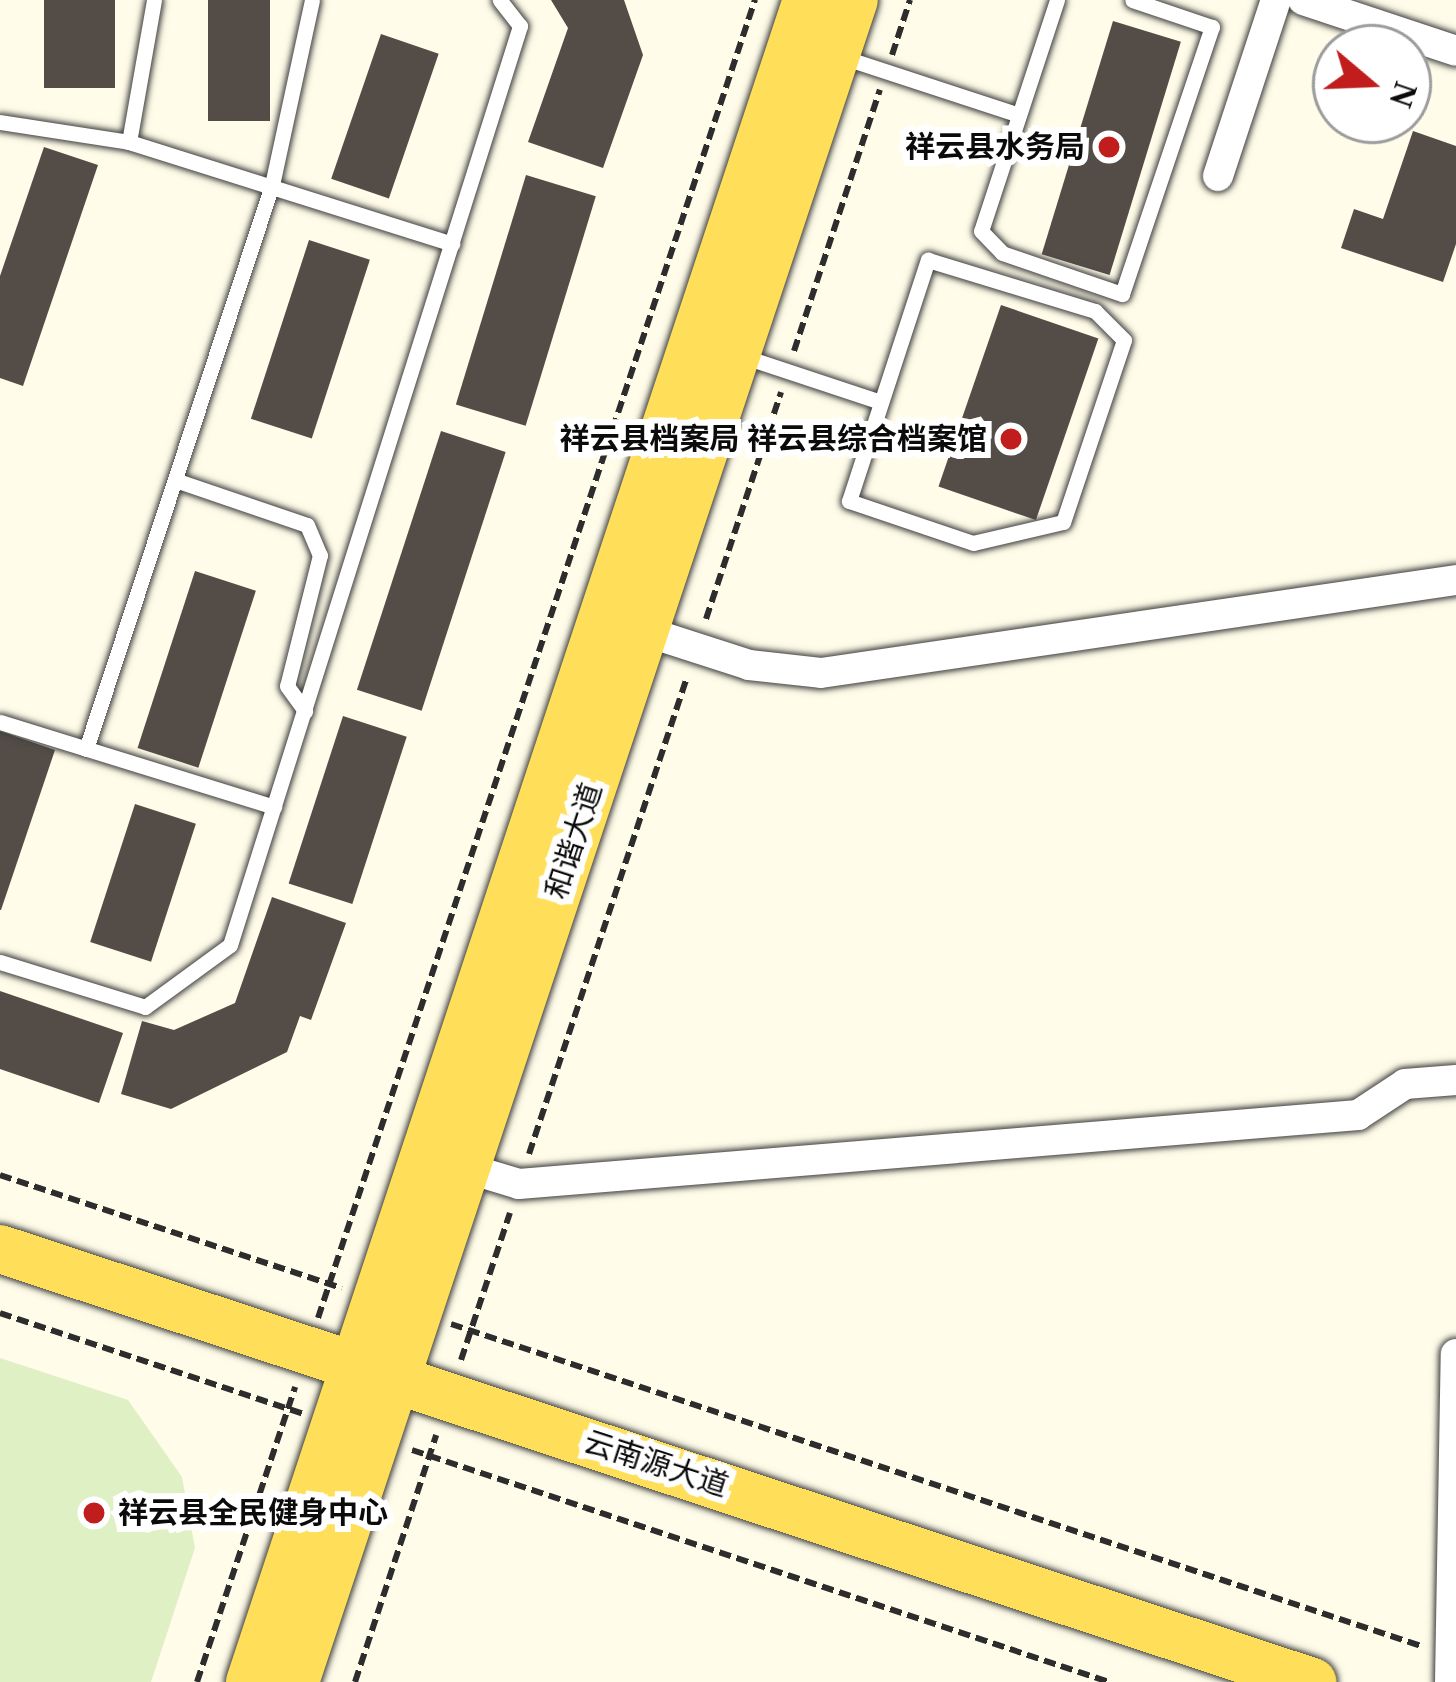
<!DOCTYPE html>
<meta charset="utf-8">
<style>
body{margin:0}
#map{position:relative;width:1456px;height:1682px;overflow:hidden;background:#fffce9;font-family:"Times New Roman","Noto Sans SC",serif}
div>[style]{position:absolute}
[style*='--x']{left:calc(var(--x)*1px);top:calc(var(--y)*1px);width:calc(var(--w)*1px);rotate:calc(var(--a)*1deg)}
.pitch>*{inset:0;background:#dff1c4}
.building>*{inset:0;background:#544d47;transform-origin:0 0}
.path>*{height:6px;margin-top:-3px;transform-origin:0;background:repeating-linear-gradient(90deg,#2d2d2d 0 12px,transparent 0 18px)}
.roads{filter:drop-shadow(0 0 3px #3e3e3e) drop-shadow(0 0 3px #3e3e3e)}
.service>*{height:15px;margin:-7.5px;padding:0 7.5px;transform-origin:7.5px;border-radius:7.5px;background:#fff}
.minor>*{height:30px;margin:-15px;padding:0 15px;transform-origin:15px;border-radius:15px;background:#fff}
.primary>*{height:48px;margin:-24px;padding:0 24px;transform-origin:24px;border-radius:24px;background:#ffdf59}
.dots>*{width:33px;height:33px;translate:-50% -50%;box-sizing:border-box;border:6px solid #fff;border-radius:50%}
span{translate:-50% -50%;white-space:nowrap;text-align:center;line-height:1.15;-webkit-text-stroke:12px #fff;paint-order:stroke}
.poi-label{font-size:30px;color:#0b0b0b;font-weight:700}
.right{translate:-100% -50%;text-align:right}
.left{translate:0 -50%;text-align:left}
.street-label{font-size:30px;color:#0b0b0b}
.north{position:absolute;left:1312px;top:24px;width:120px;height:120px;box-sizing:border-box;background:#fff;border:3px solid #9d9d9d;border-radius:50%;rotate:109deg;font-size:33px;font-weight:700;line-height:48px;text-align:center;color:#0b0b0b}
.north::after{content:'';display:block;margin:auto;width:42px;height:54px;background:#c11d1d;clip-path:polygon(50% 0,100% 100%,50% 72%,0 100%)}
</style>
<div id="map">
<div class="pitch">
<i style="clip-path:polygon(0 1358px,128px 1400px,182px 1477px,195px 1548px,151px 1682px,0 1682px)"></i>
</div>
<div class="building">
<i style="left:44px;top:0;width:71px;height:88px"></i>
<i style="left:208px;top:0;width:62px;height:121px"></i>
<i style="clip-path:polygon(551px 0,624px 0,643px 55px,603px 168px,528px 142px,568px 28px)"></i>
<i style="left:1113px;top:21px;width:71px;height:244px;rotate:17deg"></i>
<i style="left:381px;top:34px;width:61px;height:153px;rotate:19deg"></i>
<i style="clip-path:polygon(1413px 131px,1456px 146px,1456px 244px,1443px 282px,1341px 248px,1354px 209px,1383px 219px)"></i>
<i style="clip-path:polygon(44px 147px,98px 165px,23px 386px,0 378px,0 276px)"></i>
<i style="left:526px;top:175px;width:73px;height:240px;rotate:17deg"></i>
<i style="left:309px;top:240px;width:64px;height:188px;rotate:18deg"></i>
<i style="left:1001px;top:305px;width:103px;height:192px;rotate:19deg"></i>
<i style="left:441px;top:431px;width:68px;height:272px;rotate:18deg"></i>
<i style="left:195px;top:571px;width:64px;height:186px;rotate:18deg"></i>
<i style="left:343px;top:716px;width:67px;height:176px;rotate:18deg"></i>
<i style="clip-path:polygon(0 731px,55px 750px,1px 910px,0 910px)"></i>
<i style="left:135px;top:804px;width:64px;height:145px;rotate:18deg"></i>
<i style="clip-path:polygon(272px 897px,346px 923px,311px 1020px,300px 1016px,287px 1052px,171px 1109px,121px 1094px,142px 1021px,174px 1030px,235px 1003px)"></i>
<i style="clip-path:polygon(0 991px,123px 1033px,99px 1103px,0 1069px)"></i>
</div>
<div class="path">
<i style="--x:892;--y:55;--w:58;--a:-71.9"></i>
<i style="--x:794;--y:351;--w:275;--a:-71.8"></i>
<i style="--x:706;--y:619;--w:239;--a:-71.7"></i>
<i style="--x:529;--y:1154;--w:502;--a:-71.67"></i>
<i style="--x:0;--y:1175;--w:360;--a:18.3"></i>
<i style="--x:0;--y:1313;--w:319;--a:18.4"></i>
<i style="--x:318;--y:1318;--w:1389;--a:-71.66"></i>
<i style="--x:451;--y:1324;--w:1025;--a:18.36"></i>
<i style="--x:461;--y:1360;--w:155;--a:-71.6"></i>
<i style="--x:412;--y:1450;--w:735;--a:18.41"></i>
<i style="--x:197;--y:1682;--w:311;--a:-71.6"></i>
<i style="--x:355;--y:1682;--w:260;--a:-71.8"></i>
</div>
<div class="roads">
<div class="service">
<i style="--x:1057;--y:0;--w:243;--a:108.2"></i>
<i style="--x:981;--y:231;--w:30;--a:46"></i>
<i style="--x:1002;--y:253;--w:127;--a:18.9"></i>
<i style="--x:1122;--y:294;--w:282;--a:-71.4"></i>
<i style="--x:1212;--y:27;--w:84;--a:-161.4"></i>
<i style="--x:839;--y:56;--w:189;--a:18.1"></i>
<i style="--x:0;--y:122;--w:131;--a:8.8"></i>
<i style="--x:129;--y:142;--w:339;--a:17.5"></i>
<i style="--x:129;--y:142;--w:144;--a:-80"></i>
<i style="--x:928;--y:260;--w:175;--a:17"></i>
<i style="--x:1095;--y:311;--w:41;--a:45"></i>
<i style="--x:1124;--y:340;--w:192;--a:108.5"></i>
<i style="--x:1063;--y:522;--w:92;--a:166.9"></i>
<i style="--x:973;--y:543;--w:131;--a:-161.3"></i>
<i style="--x:849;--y:501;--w:254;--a:-71.9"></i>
<i style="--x:745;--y:357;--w:143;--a:18.3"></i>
<i style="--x:175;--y:480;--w:139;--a:18.8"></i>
<i style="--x:307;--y:525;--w:33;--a:67"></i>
<i style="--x:320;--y:555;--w:135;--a:104.1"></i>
<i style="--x:287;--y:686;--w:31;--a:54"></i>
<i style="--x:0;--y:722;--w:287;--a:17.2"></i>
<i style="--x:86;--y:749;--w:594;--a:-71.75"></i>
<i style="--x:272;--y:185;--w:189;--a:-77.8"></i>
<i style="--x:0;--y:962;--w:152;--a:17.2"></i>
<i style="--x:145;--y:1007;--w:105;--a:-36.1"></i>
<i style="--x:230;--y:945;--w:964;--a:-72.49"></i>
<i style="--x:520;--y:26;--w:33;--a:-128"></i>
</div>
<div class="minor">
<i style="--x:1303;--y:0;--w:161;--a:18.4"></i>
<i style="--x:1218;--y:176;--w:185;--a:-71.8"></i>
<i style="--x:644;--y:631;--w:110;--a:17.9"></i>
<i style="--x:749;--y:665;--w:72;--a:6.3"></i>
<i style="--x:821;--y:673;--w:642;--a:-8.33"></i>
<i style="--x:466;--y:1168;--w:55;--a:16.8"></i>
<i style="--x:519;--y:1184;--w:842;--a:-4.7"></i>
<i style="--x:1358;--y:1115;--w:56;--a:-33.4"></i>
<i style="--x:1405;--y:1084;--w:51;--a:-4.5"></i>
<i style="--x:1450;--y:1682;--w:328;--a:-89"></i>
</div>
<div class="primary">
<i style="--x:0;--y:1249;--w:1382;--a:18.26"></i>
<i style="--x:250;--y:1682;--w:1772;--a:-71.68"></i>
<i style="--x:295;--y:1682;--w:1772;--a:-71.62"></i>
</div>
</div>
<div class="dots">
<i style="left:1109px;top:147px;background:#c11d1d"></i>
<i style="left:1011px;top:439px;background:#c11d1d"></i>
<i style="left:94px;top:1513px;background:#c11d1d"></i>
</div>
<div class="poi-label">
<span class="right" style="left:1085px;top:147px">祥云县水务局</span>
<span class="right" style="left:987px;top:439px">祥云县档案局 祥云县综合档案馆</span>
<span class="left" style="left:118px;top:1513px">祥云县全民健身中心</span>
</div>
<div class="street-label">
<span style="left:574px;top:841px;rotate:-72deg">和谐大道</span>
<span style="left:656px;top:1464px;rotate:18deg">云南源大道</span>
</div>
<div class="north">N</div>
</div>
